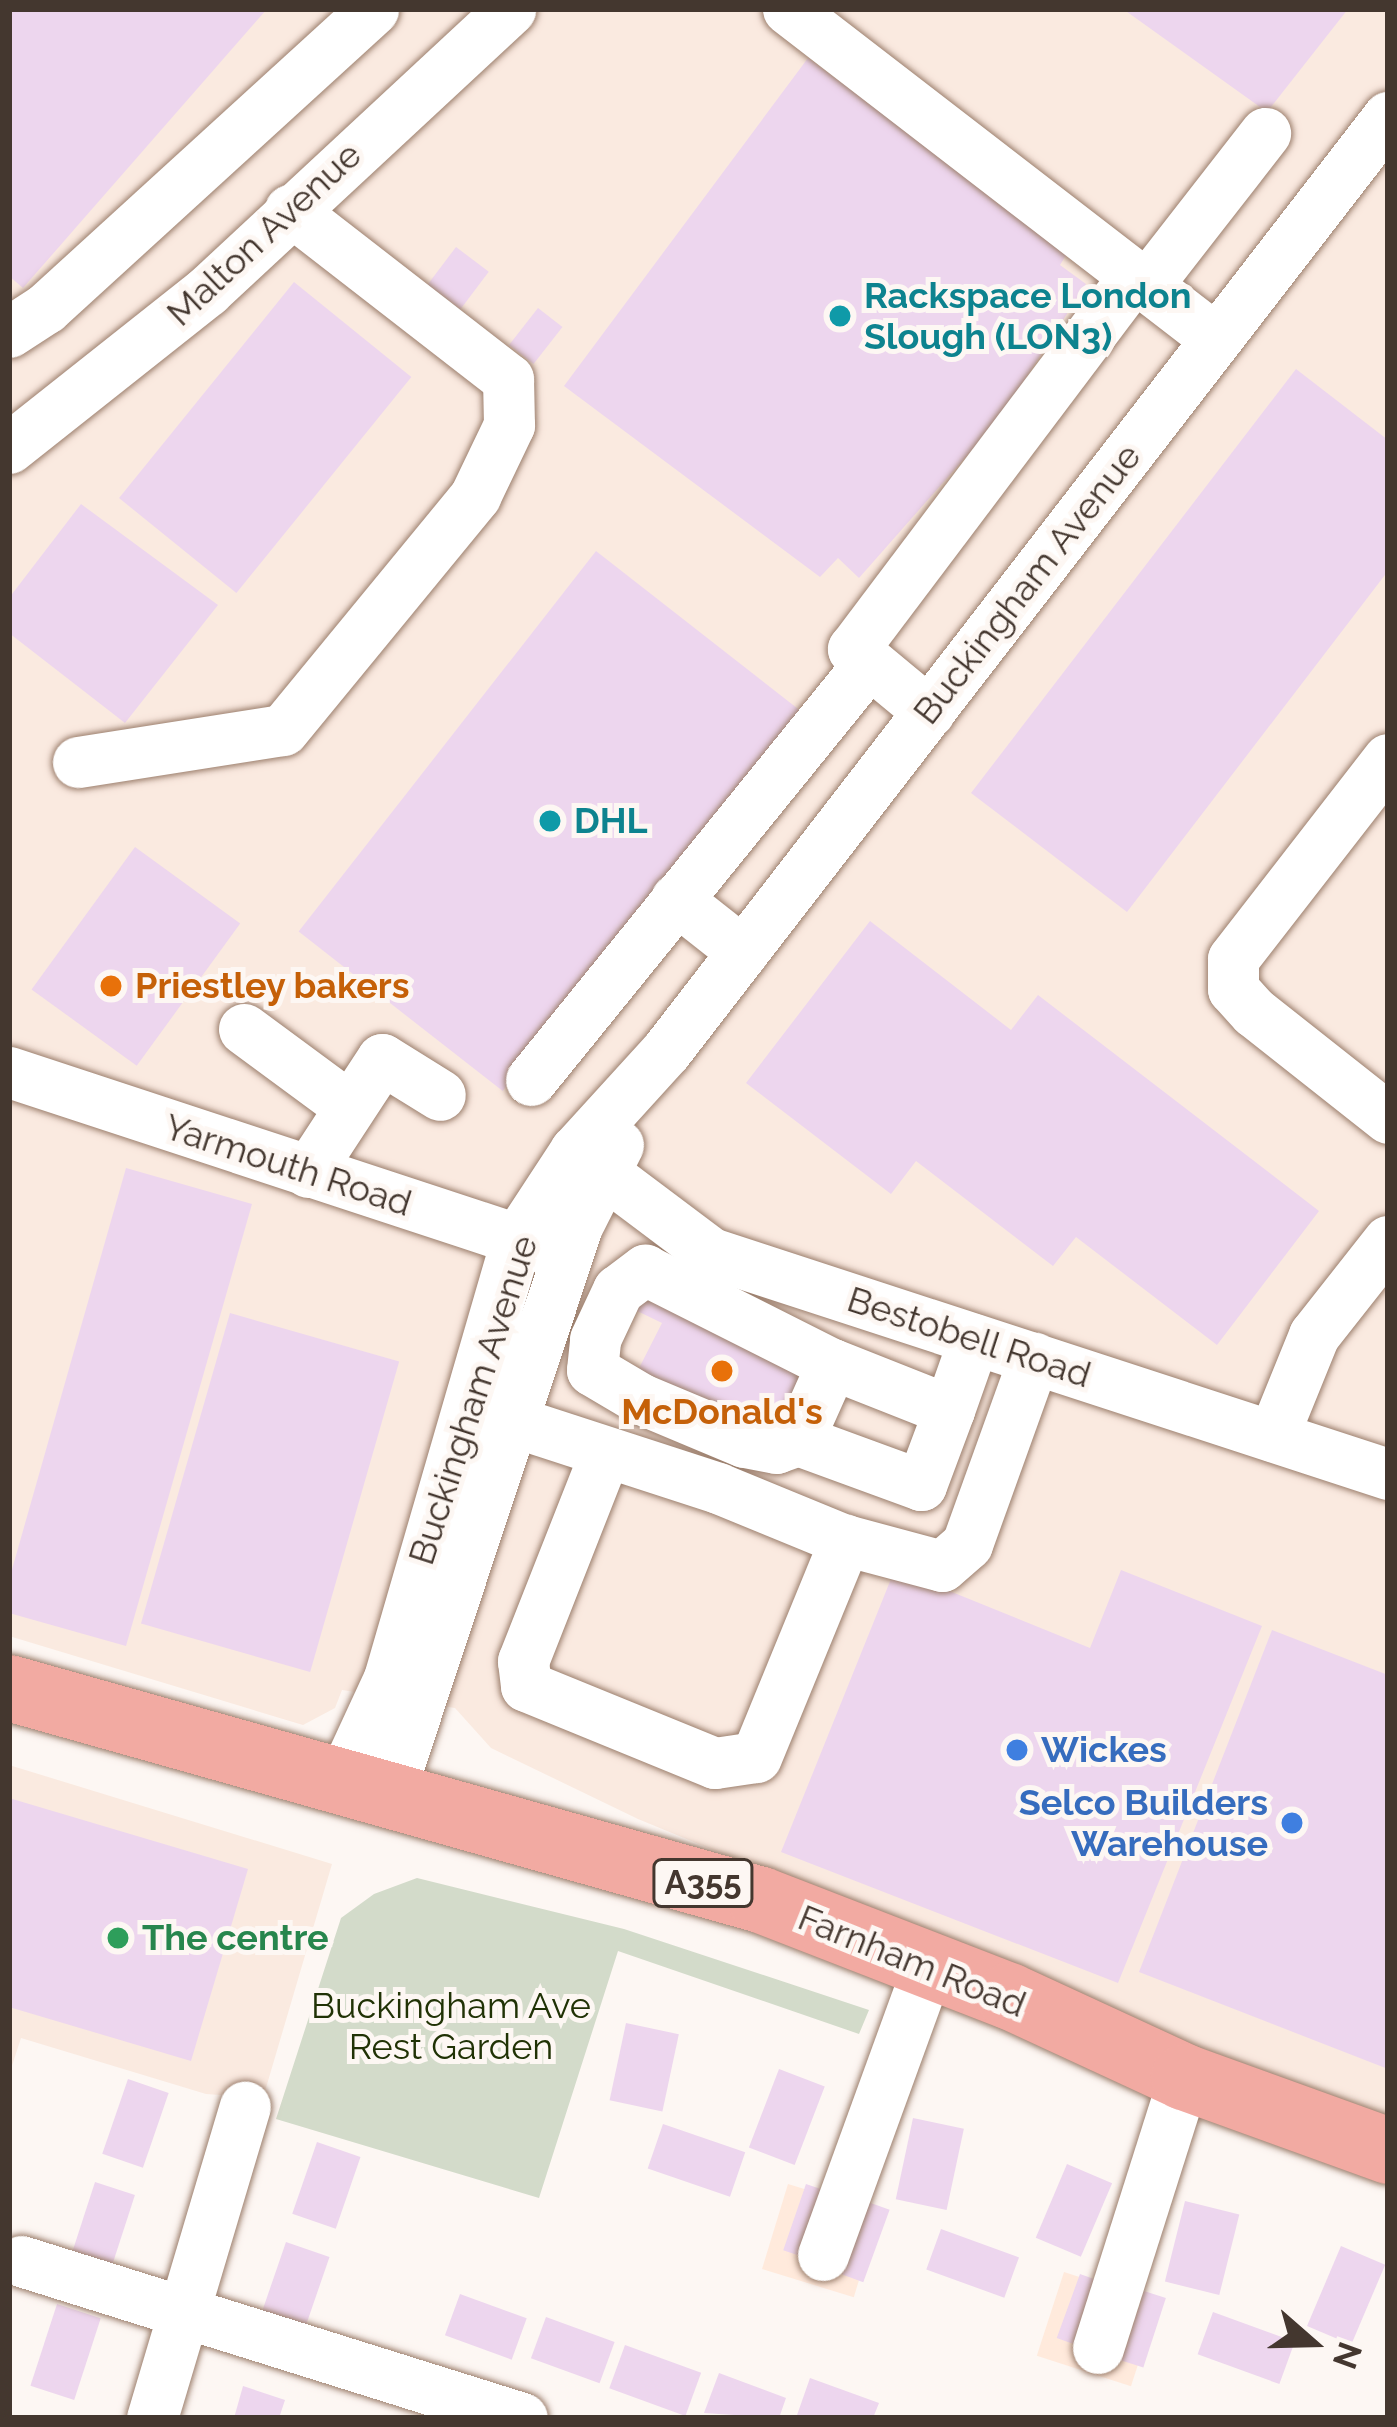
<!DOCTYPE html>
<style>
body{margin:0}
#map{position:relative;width:1397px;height:2427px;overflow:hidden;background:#fdf7f3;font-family:Raleway,sans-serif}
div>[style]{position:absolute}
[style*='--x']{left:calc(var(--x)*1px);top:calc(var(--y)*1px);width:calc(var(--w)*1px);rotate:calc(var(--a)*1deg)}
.built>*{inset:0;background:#faeae0}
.industrial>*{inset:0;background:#ffeadc;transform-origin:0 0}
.green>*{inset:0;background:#d3dbca}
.building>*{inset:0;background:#edd6ee;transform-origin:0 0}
.roads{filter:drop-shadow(0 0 3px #9c7f6d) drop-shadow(0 0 3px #9c7f6d)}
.minor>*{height:51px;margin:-25.5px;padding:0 25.5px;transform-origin:25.5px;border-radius:25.5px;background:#fff}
.major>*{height:66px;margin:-33px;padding:0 33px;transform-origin:33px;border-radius:33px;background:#f2aaa2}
.dots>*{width:33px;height:33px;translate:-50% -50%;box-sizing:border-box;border:6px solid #fdf7f3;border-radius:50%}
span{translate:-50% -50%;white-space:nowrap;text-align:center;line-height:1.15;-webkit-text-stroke:10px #fdf7f3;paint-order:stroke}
.shield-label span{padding:3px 9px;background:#fdf7f3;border:3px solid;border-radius:9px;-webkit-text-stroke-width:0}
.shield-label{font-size:33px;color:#44372f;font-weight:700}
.street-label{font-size:36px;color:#44372f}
.culture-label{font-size:36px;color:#0d838f;font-weight:700}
.left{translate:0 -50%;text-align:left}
.food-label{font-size:36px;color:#c56008;font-weight:700}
.shop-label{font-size:36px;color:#366cbe;font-weight:700}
.right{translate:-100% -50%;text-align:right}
.leisure-label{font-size:36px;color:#27864d;font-weight:700}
.park-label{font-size:36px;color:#203205}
.frame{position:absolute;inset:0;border:12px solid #44372f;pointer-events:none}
.north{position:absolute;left:1253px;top:2283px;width:120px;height:120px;-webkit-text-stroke:9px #fdf7f3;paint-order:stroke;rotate:110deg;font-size:33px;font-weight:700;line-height:48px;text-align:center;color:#44372f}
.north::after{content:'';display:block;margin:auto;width:42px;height:54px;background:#44372f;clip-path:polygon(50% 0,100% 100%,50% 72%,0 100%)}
</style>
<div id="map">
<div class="built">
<i style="clip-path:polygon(9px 9px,1388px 9px,1388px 2116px,1143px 2027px,638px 1819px,491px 1748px,455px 1708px,342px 1690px,335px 1708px,303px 1725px,9px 1636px)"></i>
<i style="clip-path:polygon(9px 1765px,332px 1864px,263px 2098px,206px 2094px,21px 2038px,9px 2075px)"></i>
</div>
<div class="industrial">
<i style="left:788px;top:2184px;width:96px;height:89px;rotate:17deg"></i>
<i style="left:1064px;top:2272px;width:99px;height:88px;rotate:18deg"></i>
</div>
<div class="green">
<i style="clip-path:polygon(417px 1878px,624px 1929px,869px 2010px,859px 2034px,618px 1951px,539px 2198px,276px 2119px,341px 1918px,374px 1894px)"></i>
</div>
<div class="building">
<i style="clip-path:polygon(9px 9px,267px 9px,23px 288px,9px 276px)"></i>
<i style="clip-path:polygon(1123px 9px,1348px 9px,1267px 112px)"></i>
<i style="clip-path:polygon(808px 58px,1068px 252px,1060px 265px,1086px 284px,1001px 417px,859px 578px,838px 558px,820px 577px,564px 386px)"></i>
<i style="left:456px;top:247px;width:41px;height:47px;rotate:37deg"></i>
<i style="left:294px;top:282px;width:151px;height:278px;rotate:39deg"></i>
<i style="left:538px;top:308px;width:31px;height:47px;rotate:38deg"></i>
<i style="clip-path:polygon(1296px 369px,1388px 440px,1388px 571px,1127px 912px,971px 793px)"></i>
<i style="clip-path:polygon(81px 504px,218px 605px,125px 723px,9px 633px,9px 598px)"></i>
<i style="left:596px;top:551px;width:259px;height:483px;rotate:38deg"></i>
<i style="left:135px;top:847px;width:130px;height:176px;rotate:36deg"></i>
<i style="clip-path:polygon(870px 921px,1011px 1030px,1038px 995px,1319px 1211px,1217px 1345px,1076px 1237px,1053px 1266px,916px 1161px,891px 1194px,746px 1083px)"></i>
<i style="clip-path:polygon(126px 1168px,252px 1204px,126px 1646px,9px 1613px,9px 1580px)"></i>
<i style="clip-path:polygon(645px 1280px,811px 1361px,769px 1446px,633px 1380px,662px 1323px,631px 1308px)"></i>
<i style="left:230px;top:1313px;width:176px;height:323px;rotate:16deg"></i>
<i style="clip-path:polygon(895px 1569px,1090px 1648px,1121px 1570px,1262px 1626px,1118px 1983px,781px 1852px)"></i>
<i style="clip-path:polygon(1272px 1630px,1388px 1675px,1388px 2069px,1139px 1972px)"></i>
<i style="clip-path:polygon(9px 1798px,248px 1869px,191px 2061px,9px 2007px)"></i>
<i style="left:626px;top:2023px;width:54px;height:79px;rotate:12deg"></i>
<i style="left:779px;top:2069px;width:49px;height:84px;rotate:21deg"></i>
<i style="left:128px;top:2079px;width:43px;height:79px;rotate:19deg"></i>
<i style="left:913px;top:2118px;width:52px;height:83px;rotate:12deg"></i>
<i style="left:663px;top:2124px;width:87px;height:47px;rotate:19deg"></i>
<i style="left:317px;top:2142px;width:46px;height:76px;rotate:19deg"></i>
<i style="left:1067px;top:2164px;width:49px;height:80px;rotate:23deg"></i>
<i style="left:95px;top:2182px;width:42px;height:72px;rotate:18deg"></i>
<i style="left:806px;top:2184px;width:21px;height:70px;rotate:19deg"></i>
<i style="left:1185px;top:2201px;width:56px;height:83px;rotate:14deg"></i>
<i style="left:868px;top:2202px;width:23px;height:77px;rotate:20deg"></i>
<i style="left:941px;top:2229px;width:83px;height:43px;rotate:20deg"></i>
<i style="left:286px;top:2242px;width:46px;height:82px;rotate:19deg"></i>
<i style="left:1341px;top:2246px;width:48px;height:87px;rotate:23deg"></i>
<i style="left:1080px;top:2274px;width:20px;height:68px;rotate:20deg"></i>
<i style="left:1144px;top:2291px;width:23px;height:73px;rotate:18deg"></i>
<i style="left:460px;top:2294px;width:71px;height:44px;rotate:20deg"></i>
<i style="left:57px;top:2304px;width:46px;height:86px;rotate:18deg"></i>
<i style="left:1213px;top:2312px;width:87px;height:45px;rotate:20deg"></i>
<i style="left:546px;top:2317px;width:73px;height:44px;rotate:20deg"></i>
<i style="left:625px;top:2345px;width:81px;height:46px;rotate:20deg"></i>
<i style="clip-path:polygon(719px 2373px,786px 2398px,779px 2418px,704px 2413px)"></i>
<i style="clip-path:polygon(810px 2378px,879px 2403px,873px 2418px,796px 2418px)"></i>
<i style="clip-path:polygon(243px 2386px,285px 2400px,279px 2418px,234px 2418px)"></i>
</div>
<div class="roads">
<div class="minor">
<i style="--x:788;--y:9;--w:540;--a:37.63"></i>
<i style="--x:1146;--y:286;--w:194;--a:-52.1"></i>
<i style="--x:9;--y:332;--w:44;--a:-33"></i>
<i style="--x:46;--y:308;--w:443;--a:-42.4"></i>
<i style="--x:9;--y:448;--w:253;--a:-38.4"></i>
<i style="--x:207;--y:291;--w:414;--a:-42.9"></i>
<i style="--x:929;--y:712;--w:99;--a:-140.3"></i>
<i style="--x:853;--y:649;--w:467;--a:-53"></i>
<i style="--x:1388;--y:759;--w:253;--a:127.8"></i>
<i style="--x:1233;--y:959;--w:30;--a:90"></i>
<i style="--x:1233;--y:989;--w:31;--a:48"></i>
<i style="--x:1254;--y:1012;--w:171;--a:38.3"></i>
<i style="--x:78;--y:762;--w:207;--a:-8.9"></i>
<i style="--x:283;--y:730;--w:303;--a:-50.6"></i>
<i style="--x:475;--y:496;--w:79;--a:-64.4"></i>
<i style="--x:509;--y:425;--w:46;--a:-91.2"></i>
<i style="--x:508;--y:379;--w:276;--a:-142.2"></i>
<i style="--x:676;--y:899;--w:85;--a:38.3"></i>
<i style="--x:244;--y:1029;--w:128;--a:36.4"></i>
<i style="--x:9;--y:1072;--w:570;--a:18.21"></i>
<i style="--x:531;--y:1080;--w:537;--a:-50.97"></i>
<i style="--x:575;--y:1151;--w:170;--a:36.9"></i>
<i style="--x:711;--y:1253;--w:712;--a:18.08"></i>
<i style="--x:308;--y:1172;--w:135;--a:-56.8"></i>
<i style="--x:382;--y:1059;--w:68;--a:31.8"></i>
<i style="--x:949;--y:1410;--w:126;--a:-158.5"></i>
<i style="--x:832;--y:1364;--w:83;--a:114.1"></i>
<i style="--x:798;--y:1440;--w:131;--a:20.1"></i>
<i style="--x:921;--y:1485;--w:80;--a:-69.5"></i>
<i style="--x:949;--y:1410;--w:75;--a:-70.6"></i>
<i style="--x:481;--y:1411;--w:249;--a:18"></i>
<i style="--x:718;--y:1488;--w:137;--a:22.3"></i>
<i style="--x:845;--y:1540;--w:100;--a:15"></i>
<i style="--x:942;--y:1566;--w:33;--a:-41"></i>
<i style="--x:967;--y:1544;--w:198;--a:-70.2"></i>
<i style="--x:1273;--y:1436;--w:109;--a:-67.9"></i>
<i style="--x:1314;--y:1335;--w:120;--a:-51.8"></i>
<i style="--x:798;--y:1440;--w:23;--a:160"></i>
<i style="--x:776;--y:1448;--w:33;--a:-169"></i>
<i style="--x:744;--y:1442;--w:112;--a:-157.3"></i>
<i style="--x:641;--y:1399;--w:57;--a:-149.4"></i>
<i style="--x:592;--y:1370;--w:31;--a:-84"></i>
<i style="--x:595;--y:1339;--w:54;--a:-64.9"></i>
<i style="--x:618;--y:1290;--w:34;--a:-37"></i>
<i style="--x:645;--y:1270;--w:209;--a:26.7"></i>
<i style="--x:605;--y:1453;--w:224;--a:111.5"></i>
<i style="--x:523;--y:1661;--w:25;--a:83"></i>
<i style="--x:526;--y:1686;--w:204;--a:22.2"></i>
<i style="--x:715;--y:1763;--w:41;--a:-8.3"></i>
<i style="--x:756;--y:1757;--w:235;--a:-67.7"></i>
<i style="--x:341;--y:1782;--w:115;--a:-65.2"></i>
<i style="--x:389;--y:1678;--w:455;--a:-73.8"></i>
<i style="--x:516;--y:1241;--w:108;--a:-56.8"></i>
<i style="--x:575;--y:1151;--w:135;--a:-47.7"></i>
<i style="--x:666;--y:1051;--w:1181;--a:-52.3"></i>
<i style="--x:389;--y:1794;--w:598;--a:-71.69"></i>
<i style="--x:577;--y:1226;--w:91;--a:-63.2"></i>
<i style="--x:823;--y:2255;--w:307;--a:-70"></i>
<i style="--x:21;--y:2261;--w:525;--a:17.4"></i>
<i style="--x:1098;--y:2348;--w:284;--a:-72.4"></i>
<i style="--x:152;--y:2418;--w:325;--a:-73.4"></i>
</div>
<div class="major">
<i style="--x:9;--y:1688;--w:781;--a:15.74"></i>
<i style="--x:761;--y:1900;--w:266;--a:21.2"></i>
<i style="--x:1009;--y:1996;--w:193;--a:24.8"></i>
<i style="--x:1184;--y:2077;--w:217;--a:19.9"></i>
</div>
</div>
<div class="dots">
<i style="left:840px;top:316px;background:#0f9aa8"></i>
<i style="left:550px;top:821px;background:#0f9aa8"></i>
<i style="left:111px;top:986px;background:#e8710a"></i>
<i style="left:722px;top:1371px;background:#e8710a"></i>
<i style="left:1017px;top:1750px;background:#3f7fe0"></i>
<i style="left:1292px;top:1823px;background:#3f7fe0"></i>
<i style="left:118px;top:1938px;background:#2e9e5b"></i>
</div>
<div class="shield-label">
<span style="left:703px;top:1883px">A355</span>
</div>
<div class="street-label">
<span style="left:264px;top:234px;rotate:-43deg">Malton Avenue</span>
<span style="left:1027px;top:584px;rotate:-52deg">Buckingham Avenue</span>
<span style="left:288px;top:1165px;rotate:18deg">Yarmouth Road</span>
<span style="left:969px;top:1337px;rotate:18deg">Bestobell Road</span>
<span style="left:473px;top:1400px;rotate:-72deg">Buckingham Avenue</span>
<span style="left:912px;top:1961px;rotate:22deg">Farnham Road</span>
</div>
<div class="culture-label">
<span class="left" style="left:864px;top:316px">Rackspace London<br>Slough (LON3)</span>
<span class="left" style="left:574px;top:821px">DHL</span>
</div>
<div class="food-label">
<span class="left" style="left:135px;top:986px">Priestley bakers</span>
<span style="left:722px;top:1412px">McDonald's</span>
</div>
<div class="shop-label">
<span class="left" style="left:1041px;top:1750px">Wickes</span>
<span class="right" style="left:1268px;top:1823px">Selco Builders<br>Warehouse</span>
</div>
<div class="leisure-label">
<span class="left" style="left:142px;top:1938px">The centre</span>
</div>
<div class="park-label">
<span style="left:451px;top:2026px">Buckingham Ave<br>Rest Garden</span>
</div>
<div class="frame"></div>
<div class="north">N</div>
</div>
